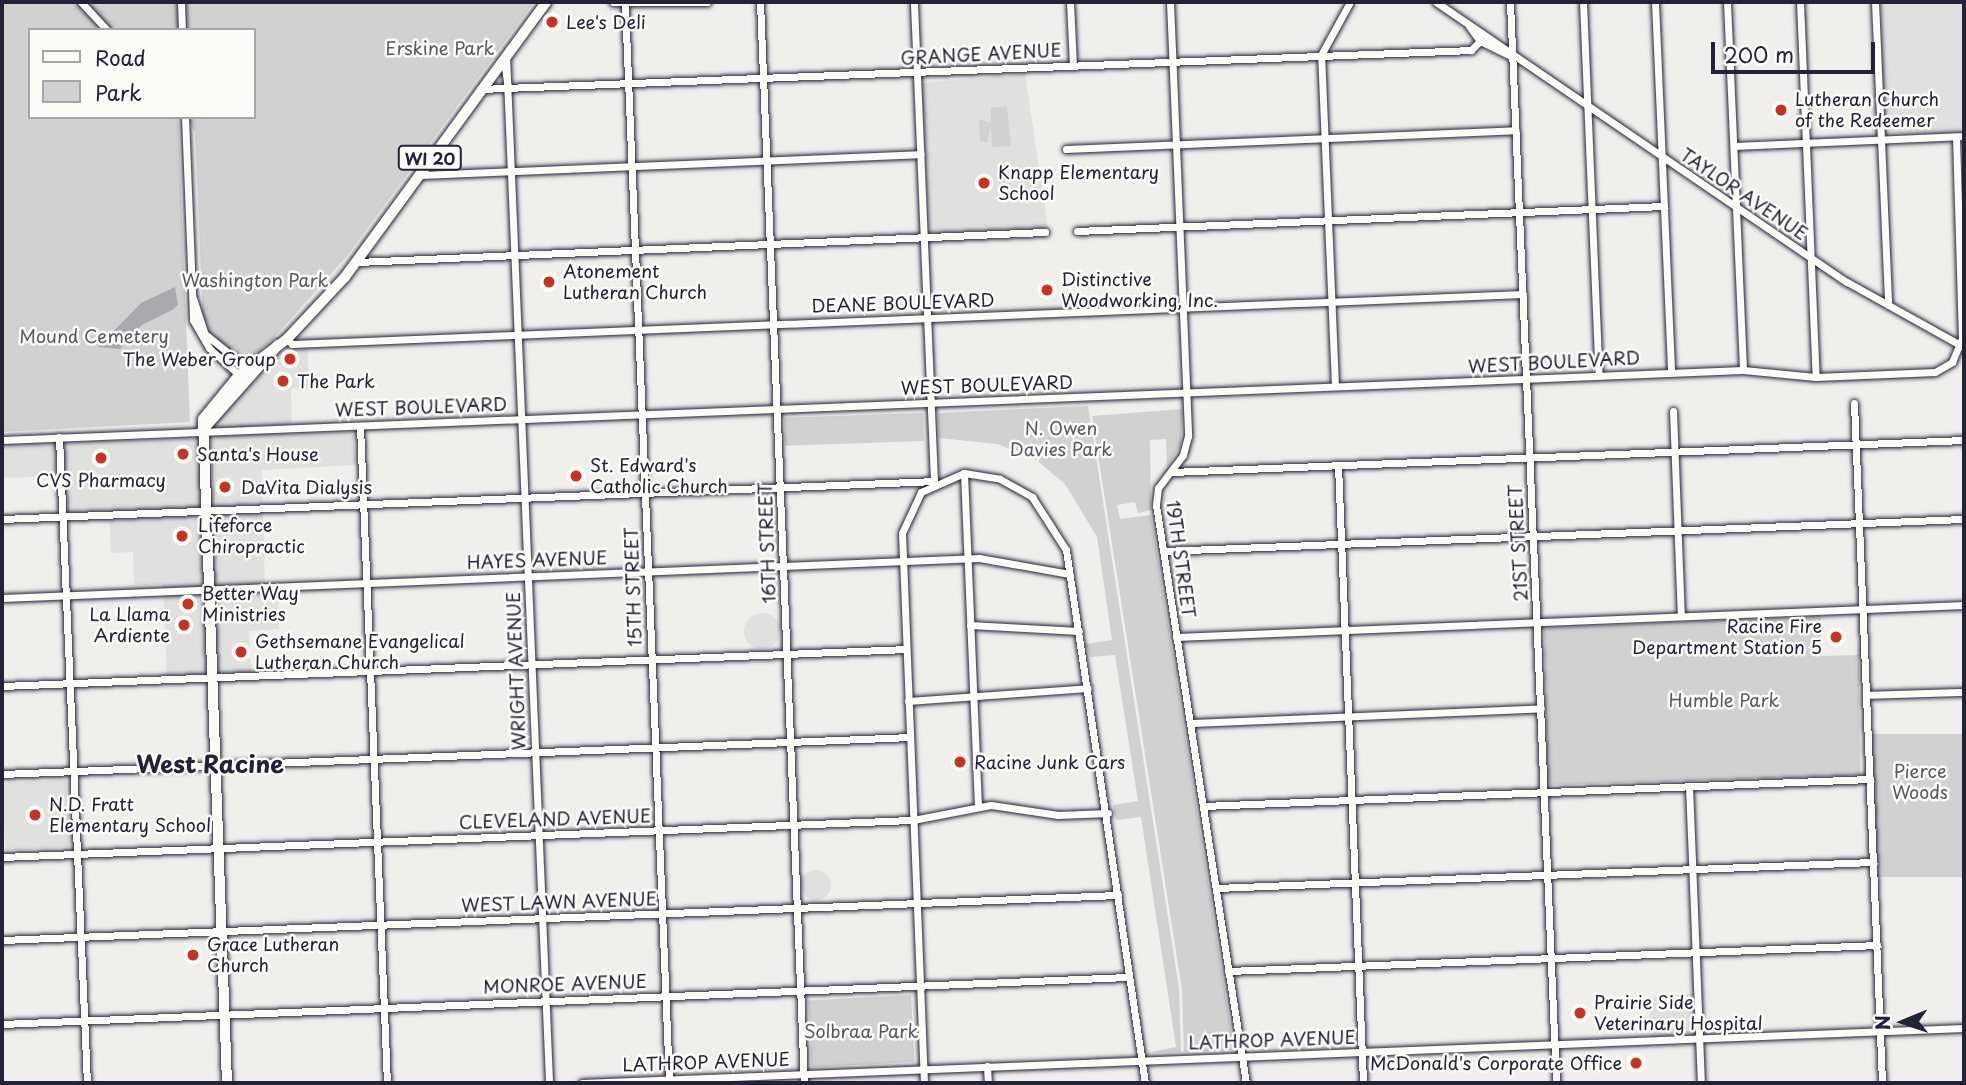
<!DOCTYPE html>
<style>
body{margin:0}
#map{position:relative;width:1966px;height:1085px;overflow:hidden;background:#f0efec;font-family:"Playpen Sans",sans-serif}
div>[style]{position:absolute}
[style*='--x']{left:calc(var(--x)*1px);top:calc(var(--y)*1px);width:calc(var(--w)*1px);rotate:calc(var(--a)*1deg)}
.built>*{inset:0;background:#e0e0df;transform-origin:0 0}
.round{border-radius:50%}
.green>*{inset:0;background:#d2d1d1;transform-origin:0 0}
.water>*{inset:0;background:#a9a9b0}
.roads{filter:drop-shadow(0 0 2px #22223b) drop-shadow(0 0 2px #22223b)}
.minor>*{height:7px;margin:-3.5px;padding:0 3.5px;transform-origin:3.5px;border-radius:3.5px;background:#fdfcf7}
.major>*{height:10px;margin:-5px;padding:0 5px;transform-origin:5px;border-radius:5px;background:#fdfcf7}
.dots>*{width:19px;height:19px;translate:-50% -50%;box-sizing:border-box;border:4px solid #fdfcf7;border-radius:50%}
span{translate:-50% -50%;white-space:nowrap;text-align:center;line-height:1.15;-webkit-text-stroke:5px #fdfcf7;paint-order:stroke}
.shield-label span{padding:2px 5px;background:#fdfcf7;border:2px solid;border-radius:5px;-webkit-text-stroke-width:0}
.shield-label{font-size:16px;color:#22223b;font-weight:700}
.poi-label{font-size:18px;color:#22223b}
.left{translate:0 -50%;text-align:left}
.right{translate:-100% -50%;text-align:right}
.park-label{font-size:18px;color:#575768}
.street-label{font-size:18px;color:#22223b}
.district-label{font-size:24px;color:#22223b;font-weight:700}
.frame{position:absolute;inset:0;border:4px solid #22223b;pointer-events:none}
.legend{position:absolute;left:28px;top:28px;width:228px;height:91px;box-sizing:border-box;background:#fdfcf7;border:2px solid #a5a5ac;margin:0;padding:9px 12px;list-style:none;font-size:21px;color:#22223b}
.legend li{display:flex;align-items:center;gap:14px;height:35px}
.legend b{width:35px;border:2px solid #a5a5ac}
.north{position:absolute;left:1868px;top:987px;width:70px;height:70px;-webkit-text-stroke:5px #fdfcf7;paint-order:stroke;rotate:268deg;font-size:19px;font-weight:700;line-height:28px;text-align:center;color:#22223b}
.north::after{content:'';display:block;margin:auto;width:24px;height:32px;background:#22223b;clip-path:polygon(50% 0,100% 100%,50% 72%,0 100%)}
.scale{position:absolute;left:1711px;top:42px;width:164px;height:32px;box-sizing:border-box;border:4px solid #22223b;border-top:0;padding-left:9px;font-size:21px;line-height:24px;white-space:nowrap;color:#22223b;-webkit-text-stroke:5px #fdfcf7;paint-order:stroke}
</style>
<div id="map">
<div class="built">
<i style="left:1882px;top:2px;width:82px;height:131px"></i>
<i style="clip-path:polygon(1025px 74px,1048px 228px,930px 233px,922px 83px)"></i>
<i style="clip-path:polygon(308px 343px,308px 388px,291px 389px,292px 434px,354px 432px,355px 465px,262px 470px,265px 591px,278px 591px,279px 629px,249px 631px,251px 672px,167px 676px,163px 584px,134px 585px,133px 552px,111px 553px,109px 511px,66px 513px,64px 476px,2px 478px,2px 445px,209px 438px,217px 420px,281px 352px)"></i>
<i class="round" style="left:744px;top:613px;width:36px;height:36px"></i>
<i style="left:66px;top:780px;width:67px;height:64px;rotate:87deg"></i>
<i class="round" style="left:801px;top:870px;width:30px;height:30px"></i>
<i style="left:1697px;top:994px;width:44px;height:48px;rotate:87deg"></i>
</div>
<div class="green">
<i style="clip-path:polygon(2px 2px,534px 2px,347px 256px,273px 339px,229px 376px,204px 346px,195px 132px,187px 117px,254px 117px,254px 30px,30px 30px,30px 117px,178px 117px,190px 422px,2px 432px)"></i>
<i style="clip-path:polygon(1007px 106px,1011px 146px,992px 147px,991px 126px,987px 143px,980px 141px,979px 119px,991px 123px,991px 108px)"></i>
<i style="clip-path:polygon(1088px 406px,1179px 988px,1181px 1052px,1147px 1053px,1176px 1047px,1141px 817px,1116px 820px,1113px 805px,1138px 801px,1115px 655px,1090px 657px,1085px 644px,1112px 640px,1097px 537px,1065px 484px,1035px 459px,997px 444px,939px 438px,938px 413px)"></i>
<i style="clip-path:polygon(1182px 409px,1181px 445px,1167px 467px,1166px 439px,1150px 440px,1151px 510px,1138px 513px,1135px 502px,1117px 505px,1120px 519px,1151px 515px,1234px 1050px,1184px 1052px,1182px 990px,1092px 416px)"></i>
<i style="left:923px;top:413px;width:28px;height:139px;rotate:88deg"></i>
<i style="clip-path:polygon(1821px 616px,1822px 656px,1859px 655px,1860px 775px,1548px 785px,1544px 628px)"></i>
<i style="left:1964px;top:734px;width:143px;height:92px;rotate:90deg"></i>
<i style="left:911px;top:995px;width:67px;height:103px;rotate:87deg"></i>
</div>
<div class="water">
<i style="clip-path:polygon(175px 287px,178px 305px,172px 310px,142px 325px,120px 349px,98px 347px,141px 303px)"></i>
</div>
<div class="roads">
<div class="minor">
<i style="--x:81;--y:2;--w:38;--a:47"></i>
<i style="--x:181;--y:2;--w:28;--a:88"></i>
<i style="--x:613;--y:2;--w:94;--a:0"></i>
<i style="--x:760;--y:2;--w:1082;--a:87.67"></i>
<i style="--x:1070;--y:2;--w:64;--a:87.3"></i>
<i style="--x:1170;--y:2;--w:434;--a:87.6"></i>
<i style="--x:1188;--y:436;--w:20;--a:105"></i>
<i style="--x:1183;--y:455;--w:41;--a:127.1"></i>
<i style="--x:1158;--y:488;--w:17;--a:97"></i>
<i style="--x:1156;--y:505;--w:585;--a:81.15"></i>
<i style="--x:1436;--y:2;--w:497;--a:34.3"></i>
<i style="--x:1847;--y:282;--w:134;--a:29.1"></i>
<i style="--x:1510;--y:2;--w:1082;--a:87.56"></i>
<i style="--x:1583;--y:2;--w:374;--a:87.6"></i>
<i style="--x:1655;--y:2;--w:371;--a:87.5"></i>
<i style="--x:1727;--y:2;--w:368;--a:87.5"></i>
<i style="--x:1800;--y:2;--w:375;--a:87.6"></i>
<i style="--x:1875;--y:2;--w:303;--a:87.5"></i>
<i style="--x:625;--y:5;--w:1079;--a:87.66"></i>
<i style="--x:1469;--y:26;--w:19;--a:54"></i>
<i style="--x:1480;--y:41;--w:37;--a:26"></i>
<i style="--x:506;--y:55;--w:1029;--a:87.6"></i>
<i style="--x:504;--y:60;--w:29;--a:82"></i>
<i style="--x:480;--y:89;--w:992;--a:-2.25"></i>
<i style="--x:1471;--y:50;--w:13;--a:-45"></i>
<i style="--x:185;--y:117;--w:203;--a:87.7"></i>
<i style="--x:193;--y:320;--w:32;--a:60"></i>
<i style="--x:209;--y:348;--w:40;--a:42"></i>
<i style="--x:1734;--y:146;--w:230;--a:-2.5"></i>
<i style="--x:1066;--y:149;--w:450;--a:-2.4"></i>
<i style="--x:418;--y:175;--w:503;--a:-2.39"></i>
<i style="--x:1077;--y:231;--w:588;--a:-2.44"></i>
<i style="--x:357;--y:262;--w:689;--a:-2.5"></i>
<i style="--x:193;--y:298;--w:38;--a:72"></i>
<i style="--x:205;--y:334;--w:54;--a:39"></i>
<i style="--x:287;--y:339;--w:7;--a:45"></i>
<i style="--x:292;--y:344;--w:1232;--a:-2.33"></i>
<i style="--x:1335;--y:386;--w:331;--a:-92.4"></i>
<i style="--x:1321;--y:55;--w:60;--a:-61.3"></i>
<i style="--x:1854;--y:403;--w:681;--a:87.64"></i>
<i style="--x:1673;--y:411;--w:205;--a:87.8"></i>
<i style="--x:360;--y:426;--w:658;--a:87.65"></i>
<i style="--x:59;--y:437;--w:647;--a:87.52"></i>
<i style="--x:2;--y:440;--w:1742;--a:-2.3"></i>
<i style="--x:1743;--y:370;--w:73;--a:5.5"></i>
<i style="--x:1816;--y:377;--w:119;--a:-2.4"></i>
<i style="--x:1935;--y:372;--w:20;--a:-30"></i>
<i style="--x:1952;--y:362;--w:25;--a:-67"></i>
<i style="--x:1962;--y:339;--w:202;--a:-91.7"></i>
<i style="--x:1338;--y:465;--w:619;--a:87.68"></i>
<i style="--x:1171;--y:472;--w:794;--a:-2.31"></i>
<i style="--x:964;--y:473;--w:333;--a:87.6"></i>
<i style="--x:2;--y:519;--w:933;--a:-2.33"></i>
<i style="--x:934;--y:481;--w:479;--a:-92.4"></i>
<i style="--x:1163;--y:551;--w:802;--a:-2.29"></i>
<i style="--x:2;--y:598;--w:978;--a:-2.34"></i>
<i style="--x:979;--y:558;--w:92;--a:10"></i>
<i style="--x:970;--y:625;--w:109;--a:3.2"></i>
<i style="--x:1176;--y:637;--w:789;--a:-2.33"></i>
<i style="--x:2;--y:686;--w:905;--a:-2.34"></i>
<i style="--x:1866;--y:695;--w:98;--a:-1.8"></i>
<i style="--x:908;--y:701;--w:180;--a:-4.1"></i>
<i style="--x:1190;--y:723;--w:351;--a:-2.4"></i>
<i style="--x:2;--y:774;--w:909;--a:-2.33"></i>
<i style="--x:1689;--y:786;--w:297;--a:87.7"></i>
<i style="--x:1203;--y:806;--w:668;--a:-2.32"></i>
<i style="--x:2;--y:857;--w:912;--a:-2.33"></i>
<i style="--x:913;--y:820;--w:79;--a:-10.9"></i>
<i style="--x:991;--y:805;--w:68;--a:8.5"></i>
<i style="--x:1058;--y:815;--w:50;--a:-2.3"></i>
<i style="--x:1216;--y:888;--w:658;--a:-2.27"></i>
<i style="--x:2;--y:940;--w:1117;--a:-2.31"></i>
<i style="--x:1228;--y:971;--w:650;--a:-2.29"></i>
<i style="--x:2;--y:1024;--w:1128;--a:-2.39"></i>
<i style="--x:987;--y:1066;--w:17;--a:87"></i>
<i style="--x:582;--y:1083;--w:1383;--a:-2.28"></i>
<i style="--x:924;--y:1083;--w:550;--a:-92.29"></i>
<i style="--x:902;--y:533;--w:45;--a:-65.1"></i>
<i style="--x:921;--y:492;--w:47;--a:-23.8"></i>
<i style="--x:964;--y:473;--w:36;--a:9"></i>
<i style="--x:1000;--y:479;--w:37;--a:29"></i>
<i style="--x:1032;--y:497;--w:63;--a:57.3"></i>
<i style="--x:1066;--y:550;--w:539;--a:81.57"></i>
</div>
<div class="major">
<i style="--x:201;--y:432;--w:116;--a:-48.5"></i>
<i style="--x:227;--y:1083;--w:664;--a:-92.07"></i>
<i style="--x:203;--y:419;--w:57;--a:-50.7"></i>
<i style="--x:239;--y:375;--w:60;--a:-36.9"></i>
<i style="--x:287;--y:339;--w:85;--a:-46.9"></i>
<i style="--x:345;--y:277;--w:341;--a:-53.8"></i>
</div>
</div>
<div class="dots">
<i style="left:552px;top:22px;background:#c8321e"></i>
<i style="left:1781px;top:110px;background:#c8321e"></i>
<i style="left:984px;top:183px;background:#c8321e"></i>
<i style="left:549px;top:282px;background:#c8321e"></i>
<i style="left:1047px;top:290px;background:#c8321e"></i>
<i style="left:290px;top:359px;background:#c8321e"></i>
<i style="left:283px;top:381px;background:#c8321e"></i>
<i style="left:183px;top:454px;background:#c8321e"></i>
<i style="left:101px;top:458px;background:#c8321e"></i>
<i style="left:576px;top:476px;background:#c8321e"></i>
<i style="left:225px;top:487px;background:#c8321e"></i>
<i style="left:182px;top:536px;background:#c8321e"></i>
<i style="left:188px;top:604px;background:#c8321e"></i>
<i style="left:184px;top:625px;background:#c8321e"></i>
<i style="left:1836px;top:637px;background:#c8321e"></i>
<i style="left:241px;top:652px;background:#c8321e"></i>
<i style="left:960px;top:762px;background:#c8321e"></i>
<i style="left:35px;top:815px;background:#c8321e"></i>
<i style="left:193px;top:955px;background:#c8321e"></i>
<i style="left:1580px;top:1013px;background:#c8321e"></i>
<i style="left:1636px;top:1063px;background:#c8321e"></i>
</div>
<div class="shield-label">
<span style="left:430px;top:158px">WI 20</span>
</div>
<div class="poi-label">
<span class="left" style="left:566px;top:22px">Lee's Deli</span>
<span class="left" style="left:1795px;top:110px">Lutheran Church<br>of the Redeemer</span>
<span class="left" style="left:998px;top:183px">Knapp Elementary<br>School</span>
<span class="left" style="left:563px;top:282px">Atonement<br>Lutheran Church</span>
<span class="left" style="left:1061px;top:290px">Distinctive<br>Woodworking, Inc.</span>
<span class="right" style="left:276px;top:359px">The Weber Group</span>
<span class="left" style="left:297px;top:381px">The Park</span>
<span class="left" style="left:197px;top:454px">Santa's House</span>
<span class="left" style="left:590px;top:476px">St. Edward's<br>Catholic Church</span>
<span style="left:101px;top:480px">CVS Pharmacy</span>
<span class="left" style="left:241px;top:487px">DaVita Dialysis</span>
<span class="left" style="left:198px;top:536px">Lifeforce<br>Chiropractic</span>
<span class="left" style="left:202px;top:604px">Better Way<br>Ministries</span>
<span class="right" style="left:170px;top:625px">La Llama<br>Ardiente</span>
<span class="right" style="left:1822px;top:637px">Racine Fire<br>Department Station 5</span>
<span class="left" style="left:255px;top:652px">Gethsemane Evangelical<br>Lutheran Church</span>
<span class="left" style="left:974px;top:762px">Racine Junk Cars</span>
<span class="left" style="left:49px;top:815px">N.D. Fratt<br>Elementary School</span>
<span class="left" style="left:207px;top:955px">Grace Lutheran<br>Church</span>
<span class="left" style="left:1594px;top:1013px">Prairie Side<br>Veterinary Hospital</span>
<span class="right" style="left:1622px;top:1063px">McDonald's Corporate Office</span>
</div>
<div class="park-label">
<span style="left:440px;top:48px">Erskine Park</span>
<span style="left:255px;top:280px">Washington Park</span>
<span style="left:94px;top:336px">Mound Cemetery</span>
<span style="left:1061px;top:439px">N. Owen<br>Davies Park</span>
<span style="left:1724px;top:700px">Humble Park</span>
<span style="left:1920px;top:782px">Pierce<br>Woods</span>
<span style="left:861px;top:1031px">Solbraa Park</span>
</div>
<div class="street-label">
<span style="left:981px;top:54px;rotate:-3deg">GRANGE AVENUE</span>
<span style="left:1744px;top:194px;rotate:34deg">TAYLOR AVENUE</span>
<span style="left:903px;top:303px;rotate:-2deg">DEANE BOULEVARD</span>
<span style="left:1554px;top:362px;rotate:-3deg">WEST BOULEVARD</span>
<span style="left:987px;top:385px;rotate:-2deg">WEST BOULEVARD</span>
<span style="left:421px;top:407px;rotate:-2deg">WEST BOULEVARD</span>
<span style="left:767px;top:543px;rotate:-92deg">16TH STREET</span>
<span style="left:1518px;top:543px;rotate:-93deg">21ST STREET</span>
<span style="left:1181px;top:559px;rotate:82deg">19TH STREET</span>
<span style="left:537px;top:560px;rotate:-2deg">HAYES AVENUE</span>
<span style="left:633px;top:587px;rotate:-92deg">15TH STREET</span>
<span style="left:516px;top:671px;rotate:-92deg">WRIGHT AVENUE</span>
<span style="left:555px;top:819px;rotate:-2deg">CLEVELAND AVENUE</span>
<span style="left:559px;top:902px;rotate:-2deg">WEST LAWN AVENUE</span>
<span style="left:565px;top:984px;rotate:-2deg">MONROE AVENUE</span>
<span style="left:1272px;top:1040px;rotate:-2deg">LATHROP AVENUE</span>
<span style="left:706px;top:1062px;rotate:-2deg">LATHROP AVENUE</span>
</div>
<div class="district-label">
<span style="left:210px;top:764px">West Racine</span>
</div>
<div class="frame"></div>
<ul class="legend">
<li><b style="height:9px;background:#fdfcf7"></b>Road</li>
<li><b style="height:19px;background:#d2d1d1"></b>Park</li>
</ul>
<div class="north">N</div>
<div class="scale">200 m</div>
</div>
